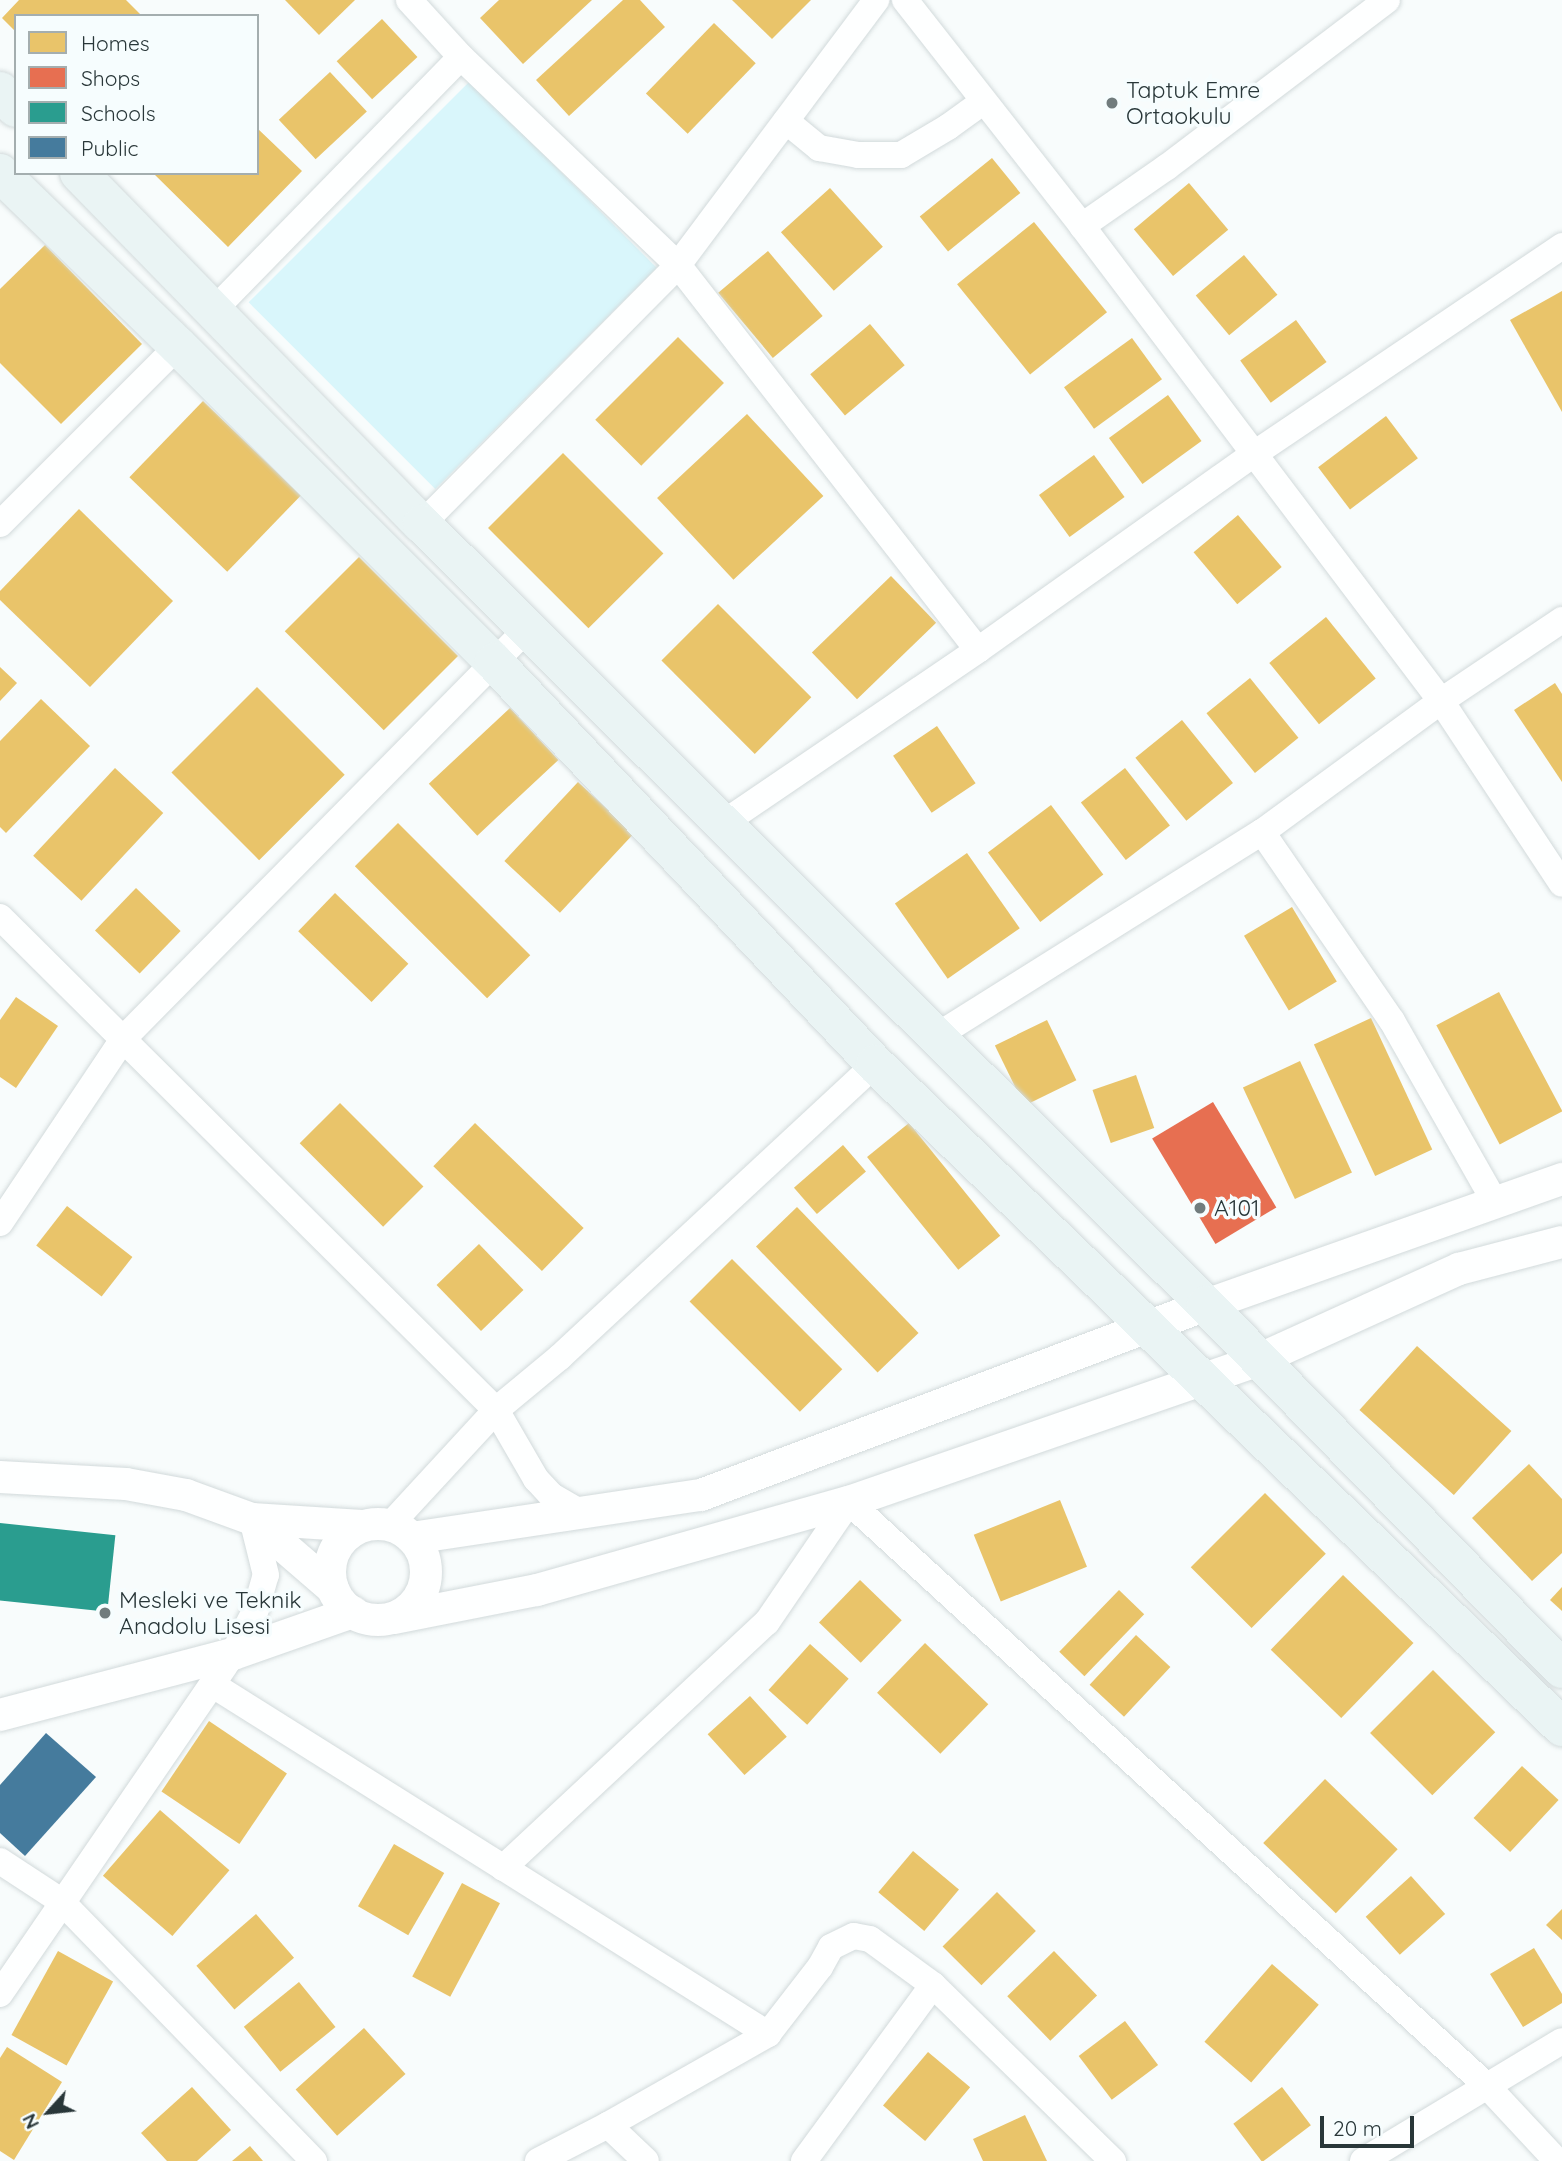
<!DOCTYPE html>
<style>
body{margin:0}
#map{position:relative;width:1562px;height:2161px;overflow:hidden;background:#f8fcfc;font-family:Quicksand,sans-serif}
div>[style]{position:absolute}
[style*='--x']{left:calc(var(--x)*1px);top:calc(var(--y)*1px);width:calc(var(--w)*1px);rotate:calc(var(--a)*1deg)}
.green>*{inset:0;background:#d9f6fb;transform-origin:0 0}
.homes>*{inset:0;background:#e9c46a;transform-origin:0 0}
.shops>*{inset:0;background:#e76f51;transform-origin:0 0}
.schools>*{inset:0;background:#2a9d8f;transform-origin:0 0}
.public>*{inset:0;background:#457b9d}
.roads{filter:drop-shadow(0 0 2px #d2dadb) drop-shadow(0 0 2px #d2dadb)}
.minor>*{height:26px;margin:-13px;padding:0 13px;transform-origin:13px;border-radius:13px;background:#feffff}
.tertiary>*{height:32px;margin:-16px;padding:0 16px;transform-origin:16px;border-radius:16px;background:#feffff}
.tertiary>.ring{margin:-16px;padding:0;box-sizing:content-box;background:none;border:32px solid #feffff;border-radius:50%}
.primary>*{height:38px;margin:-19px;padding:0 19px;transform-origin:19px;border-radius:19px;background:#eaf4f4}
.dots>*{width:19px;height:19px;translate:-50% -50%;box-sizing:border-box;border:4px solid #f6fdfe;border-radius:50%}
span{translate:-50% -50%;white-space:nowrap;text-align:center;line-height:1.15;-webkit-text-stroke:7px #f6fdfe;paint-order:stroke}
.poi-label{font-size:23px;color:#293739}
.left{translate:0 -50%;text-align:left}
.legend{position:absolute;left:14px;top:14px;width:245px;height:161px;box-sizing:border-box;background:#f6fdfe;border:2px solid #a4aeaf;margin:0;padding:9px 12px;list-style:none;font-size:21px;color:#293739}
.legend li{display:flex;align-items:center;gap:14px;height:35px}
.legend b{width:35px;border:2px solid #a4aeaf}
.north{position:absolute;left:14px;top:2077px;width:70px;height:70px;-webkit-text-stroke:5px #f6fdfe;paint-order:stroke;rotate:243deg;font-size:19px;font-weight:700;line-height:28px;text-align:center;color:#293739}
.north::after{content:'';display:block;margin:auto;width:24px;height:32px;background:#293739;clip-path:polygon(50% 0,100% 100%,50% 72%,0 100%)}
.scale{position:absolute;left:1320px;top:2116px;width:94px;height:32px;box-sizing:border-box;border:4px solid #293739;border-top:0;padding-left:9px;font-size:21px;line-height:24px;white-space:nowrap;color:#293739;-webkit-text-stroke:5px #f6fdfe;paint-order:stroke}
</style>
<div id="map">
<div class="green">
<i style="left:470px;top:81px;width:264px;height:313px;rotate:45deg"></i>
</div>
<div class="homes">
<i style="clip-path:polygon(19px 0,126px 0,142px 16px,16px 16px,16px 32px,2px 18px)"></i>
<i style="clip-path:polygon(285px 0,355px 0,319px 35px)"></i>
<i style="clip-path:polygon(499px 0,592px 0,523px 64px,480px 18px)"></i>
<i style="clip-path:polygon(623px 0,640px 0,665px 27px,569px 116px,536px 80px)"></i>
<i style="clip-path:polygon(732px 0,811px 0,772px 39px)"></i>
<i style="left:382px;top:19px;width:52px;height:62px;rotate:47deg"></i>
<i style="left:714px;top:23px;width:58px;height:98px;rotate:44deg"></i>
<i style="left:330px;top:72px;width:54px;height:70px;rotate:47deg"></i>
<i style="clip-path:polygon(257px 128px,302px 171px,228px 247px,153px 173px,257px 173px)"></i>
<i style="left:992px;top:158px;width:45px;height:93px;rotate:51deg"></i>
<i style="left:1189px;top:183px;width:61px;height:72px;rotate:50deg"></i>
<i style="left:830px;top:188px;width:79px;height:66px;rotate:48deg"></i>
<i style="left:1034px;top:222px;width:116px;height:99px;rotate:51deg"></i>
<i style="clip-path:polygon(45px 245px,142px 344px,61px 424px,0 363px,0 289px)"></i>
<i style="left:768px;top:251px;width:85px;height:65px;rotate:50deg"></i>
<i style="left:1244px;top:255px;width:52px;height:63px;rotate:50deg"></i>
<i style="clip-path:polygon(1562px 291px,1562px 412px,1510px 320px)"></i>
<i style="left:1296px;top:320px;width:52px;height:69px;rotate:54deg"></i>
<i style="left:870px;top:324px;width:54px;height:78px;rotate:50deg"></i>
<i style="left:678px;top:337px;width:65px;height:117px;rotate:45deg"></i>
<i style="left:1132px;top:338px;width:51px;height:84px;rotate:54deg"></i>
<i style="left:1168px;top:395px;width:57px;height:73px;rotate:54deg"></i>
<i style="left:203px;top:401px;width:136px;height:106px;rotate:44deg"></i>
<i style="left:747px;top:414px;width:112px;height:123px;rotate:47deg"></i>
<i style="left:1386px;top:416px;width:53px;height:85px;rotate:53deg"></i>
<i style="left:563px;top:453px;width:142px;height:106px;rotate:45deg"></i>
<i style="left:1094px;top:455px;width:52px;height:68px;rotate:54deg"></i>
<i style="clip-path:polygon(79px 509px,173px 601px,90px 687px,0 600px,0 591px)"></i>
<i style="left:1238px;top:515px;width:68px;height:58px;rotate:50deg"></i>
<i style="left:359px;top:557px;width:140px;height:105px;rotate:45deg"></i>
<i style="left:891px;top:576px;width:65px;height:110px;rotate:46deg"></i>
<i style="left:718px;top:604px;width:132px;height:80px;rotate:45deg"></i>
<i style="left:1326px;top:617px;width:79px;height:73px;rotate:51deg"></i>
<i style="clip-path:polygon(0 667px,17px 683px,0 701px)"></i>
<i style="left:1250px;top:678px;width:77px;height:56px;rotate:51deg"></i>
<i style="clip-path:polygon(1555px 683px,1562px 694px,1562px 782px,1514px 710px)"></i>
<i style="left:257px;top:687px;width:124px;height:121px;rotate:45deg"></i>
<i style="clip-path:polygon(41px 699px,90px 746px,6px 833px,0 827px,0 741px)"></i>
<i style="left:510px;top:708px;width:71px;height:111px;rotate:47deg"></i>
<i style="left:1182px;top:720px;width:81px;height:60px;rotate:51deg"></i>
<i style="left:937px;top:726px;width:69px;height:53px;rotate:56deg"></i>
<i style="left:115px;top:768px;width:66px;height:120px;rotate:43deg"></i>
<i style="left:1125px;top:768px;width:73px;height:56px;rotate:52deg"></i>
<i style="left:578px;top:782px;width:76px;height:108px;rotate:43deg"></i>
<i style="left:1051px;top:805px;width:87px;height:79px;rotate:53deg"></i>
<i style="left:398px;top:823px;width:187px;height:61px;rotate:45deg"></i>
<i style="left:967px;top:853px;width:92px;height:88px;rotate:55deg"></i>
<i style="left:136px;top:888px;width:62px;height:59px;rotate:44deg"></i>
<i style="left:335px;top:893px;width:102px;height:53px;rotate:44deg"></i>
<i style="left:1292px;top:907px;width:87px;height:56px;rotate:59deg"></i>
<i style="left:1499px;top:992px;width:135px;height:71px;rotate:62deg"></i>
<i style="clip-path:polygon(16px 997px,58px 1026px,16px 1088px,0 1077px,0 1020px)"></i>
<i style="left:1371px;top:1018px;width:145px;height:63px;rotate:65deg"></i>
<i style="left:1047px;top:1020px;width:67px;height:58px;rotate:64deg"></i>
<i style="left:1300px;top:1061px;width:123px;height:63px;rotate:65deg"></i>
<i style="left:1136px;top:1075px;width:56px;height:46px;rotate:71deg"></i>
<i style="left:340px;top:1103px;width:118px;height:57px;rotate:45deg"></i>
<i style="left:475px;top:1123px;width:151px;height:60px;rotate:44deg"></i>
<i style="left:909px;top:1123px;width:145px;height:54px;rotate:51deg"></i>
<i style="left:843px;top:1145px;width:35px;height:65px;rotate:49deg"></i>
<i style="left:67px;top:1206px;width:83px;height:50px;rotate:38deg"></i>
<i style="left:797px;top:1207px;width:175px;height:57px;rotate:46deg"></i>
<i style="left:479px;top:1244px;width:64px;height:59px;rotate:46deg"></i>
<i style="left:732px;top:1259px;width:156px;height:60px;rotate:45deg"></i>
<i style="left:1417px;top:1346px;width:127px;height:86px;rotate:42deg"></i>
<i style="clip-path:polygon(1529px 1464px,1562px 1499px,1562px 1553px,1532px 1581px,1472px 1518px)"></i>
<i style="left:1265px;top:1493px;width:86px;height:105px;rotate:45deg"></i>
<i style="left:1060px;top:1500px;width:72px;height:93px;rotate:68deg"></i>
<i style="left:1343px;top:1575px;width:98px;height:104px;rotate:44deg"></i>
<i style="left:860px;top:1580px;width:58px;height:59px;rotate:44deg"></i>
<i style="clip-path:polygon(1562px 1587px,1562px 1611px,1550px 1600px)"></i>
<i style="left:1119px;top:1590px;width:35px;height:86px;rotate:44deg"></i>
<i style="left:1136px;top:1635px;width:47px;height:68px;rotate:43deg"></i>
<i style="left:925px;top:1643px;width:88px;height:69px;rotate:44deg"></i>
<i style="left:810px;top:1644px;width:52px;height:62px;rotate:42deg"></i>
<i style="left:1433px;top:1670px;width:88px;height:89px;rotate:45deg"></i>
<i style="left:750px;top:1696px;width:55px;height:57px;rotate:48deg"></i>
<i style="left:209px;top:1721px;width:94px;height:85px;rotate:34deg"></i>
<i style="left:1522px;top:1766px;width:50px;height:71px;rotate:43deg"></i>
<i style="left:1325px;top:1779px;width:101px;height:89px;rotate:44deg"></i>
<i style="left:160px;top:1810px;width:92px;height:87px;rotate:41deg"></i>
<i style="left:394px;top:1844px;width:58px;height:72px;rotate:30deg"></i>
<i style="left:913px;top:1851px;width:60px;height:54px;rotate:40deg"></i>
<i style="left:1411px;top:1876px;width:51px;height:61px;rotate:48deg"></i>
<i style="left:462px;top:1883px;width:43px;height:106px;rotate:28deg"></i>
<i style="left:997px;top:1892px;width:55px;height:77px;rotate:45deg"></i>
<i style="clip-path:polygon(1562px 1909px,1562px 1940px,1546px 1925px)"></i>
<i style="left:256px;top:1914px;width:58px;height:79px;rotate:49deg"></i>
<i style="clip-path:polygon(1534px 1948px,1562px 1994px,1562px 2003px,1523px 2027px,1490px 1974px)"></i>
<i style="left:58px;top:1951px;width:63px;height:96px;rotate:29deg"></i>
<i style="left:1054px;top:1951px;width:62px;height:65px;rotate:46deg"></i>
<i style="left:1272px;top:1964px;width:62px;height:103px;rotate:41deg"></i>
<i style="left:299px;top:1982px;width:58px;height:71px;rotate:51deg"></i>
<i style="left:1125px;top:2021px;width:55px;height:58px;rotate:53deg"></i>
<i style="left:364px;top:2028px;width:62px;height:92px;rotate:48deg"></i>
<i style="clip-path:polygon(7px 2047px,62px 2082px,14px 2160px,0 2151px,0 2058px)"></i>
<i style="left:928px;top:2052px;width:55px;height:70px;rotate:40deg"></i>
<i style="clip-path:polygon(192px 2087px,231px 2130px,197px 2161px,167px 2161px,141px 2133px)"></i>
<i style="left:1282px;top:2087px;width:48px;height:61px;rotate:53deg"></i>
<i style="clip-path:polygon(1025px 2115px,1047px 2161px,983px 2161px,973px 2139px)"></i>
<i style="clip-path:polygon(250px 2146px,263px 2161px,232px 2161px)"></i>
</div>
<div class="shops">
<i style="left:1213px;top:1102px;width:123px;height:71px;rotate:59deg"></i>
</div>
<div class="schools">
<i style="left:0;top:1523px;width:116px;height:77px;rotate:6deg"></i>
</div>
<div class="public">
<i style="clip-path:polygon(46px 1733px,96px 1777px,25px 1856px,0 1833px,0 1785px)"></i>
</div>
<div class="roads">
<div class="minor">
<i style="--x:409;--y:0;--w:77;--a:47.6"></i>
<i style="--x:461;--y:57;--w:301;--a:43.8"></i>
<i style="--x:678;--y:265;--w:488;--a:52.1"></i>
<i style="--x:905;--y:0;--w:287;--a:51.9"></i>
<i style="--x:1082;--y:226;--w:595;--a:52.92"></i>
<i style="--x:1441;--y:701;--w:219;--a:56.5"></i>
<i style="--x:786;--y:121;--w:43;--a:39.3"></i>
<i style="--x:819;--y:148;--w:40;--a:10"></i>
<i style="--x:858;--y:155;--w:43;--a:0"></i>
<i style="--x:901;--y:155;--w:55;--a:-30.8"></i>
<i style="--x:948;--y:127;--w:44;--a:-35.8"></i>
<i style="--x:1082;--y:226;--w:103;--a:-34.8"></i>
<i style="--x:1167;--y:167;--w:276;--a:-37.2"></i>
<i style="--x:212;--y:312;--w:356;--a:-45.7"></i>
<i style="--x:0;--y:524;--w:252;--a:-45"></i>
<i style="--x:422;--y:524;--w:364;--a:-45.3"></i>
<i style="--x:678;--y:265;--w:331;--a:-53.2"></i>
<i style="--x:722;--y:824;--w:310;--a:-34.2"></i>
<i style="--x:978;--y:650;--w:339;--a:-35.4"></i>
<i style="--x:1254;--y:454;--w:372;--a:-34"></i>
<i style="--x:1262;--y:832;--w:229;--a:55.5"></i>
<i style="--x:1392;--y:1021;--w:208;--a:60.4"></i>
<i style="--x:0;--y:917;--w:699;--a:44.83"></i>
<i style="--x:496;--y:1410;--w:80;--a:59.9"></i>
<i style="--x:536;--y:1479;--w:23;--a:47"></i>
<i style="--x:552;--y:1496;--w:36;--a:30"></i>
<i style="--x:935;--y:1037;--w:386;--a:-32.1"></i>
<i style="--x:1262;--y:832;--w:222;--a:-36.2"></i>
<i style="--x:1441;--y:701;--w:146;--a:-33.8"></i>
<i style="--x:0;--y:1223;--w:221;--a:-56.2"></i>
<i style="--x:123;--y:1039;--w:576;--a:-45.42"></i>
<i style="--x:390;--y:1525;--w:156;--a:-47.3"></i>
<i style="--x:496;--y:1410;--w:83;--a:-39.6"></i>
<i style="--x:560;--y:1357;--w:430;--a:-42.9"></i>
<i style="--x:213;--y:1685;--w:656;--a:32.16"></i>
<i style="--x:0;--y:1861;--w:73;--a:33.3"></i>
<i style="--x:61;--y:1901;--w:363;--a:45.8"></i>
<i style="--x:503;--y:1868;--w:361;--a:-43"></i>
<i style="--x:767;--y:1622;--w:145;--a:-55.7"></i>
<i style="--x:849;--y:1502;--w:865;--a:42.47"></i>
<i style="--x:1487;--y:2086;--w:103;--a:47"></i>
<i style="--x:0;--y:1994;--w:412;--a:-55.6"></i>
<i style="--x:233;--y:1654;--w:51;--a:-62.9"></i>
<i style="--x:256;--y:1609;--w:35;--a:-74"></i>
<i style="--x:266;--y:1575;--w:58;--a:-104"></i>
<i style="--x:608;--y:2125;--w:184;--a:-29.6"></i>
<i style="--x:768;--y:2034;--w:85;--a:-52.2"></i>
<i style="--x:820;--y:1967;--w:23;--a:-61"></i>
<i style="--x:831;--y:1947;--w:25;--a:-26"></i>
<i style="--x:854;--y:1936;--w:16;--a:11"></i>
<i style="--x:870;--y:1939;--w:78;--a:36.1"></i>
<i style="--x:933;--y:1985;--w:252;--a:44.4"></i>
<i style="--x:538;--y:2161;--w:79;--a:-27.2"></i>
<i style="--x:608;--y:2125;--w:52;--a:43.5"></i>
<i style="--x:804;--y:2161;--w:218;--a:-53.8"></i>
<i style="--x:1363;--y:2161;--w:232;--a:-31.1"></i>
</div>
<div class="tertiary">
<i style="--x:0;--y:1477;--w:126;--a:3.2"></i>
<i style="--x:126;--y:1484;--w:61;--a:10.4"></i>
<i style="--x:186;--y:1495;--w:70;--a:20"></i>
<i style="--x:252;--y:1519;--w:110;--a:3.6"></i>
<i style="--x:252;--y:1519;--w:107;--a:40.8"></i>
<i class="ring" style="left:330px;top:1524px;width:64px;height:64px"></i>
<i style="--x:412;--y:1538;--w:292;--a:-8.5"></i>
<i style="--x:701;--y:1495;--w:540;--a:-20.62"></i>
<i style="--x:1206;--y:1305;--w:378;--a:-19.5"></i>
<i style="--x:394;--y:1618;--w:146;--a:-11.1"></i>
<i style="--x:537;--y:1590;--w:324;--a:-15.8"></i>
<i style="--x:849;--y:1502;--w:433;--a:-19.1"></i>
<i style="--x:1258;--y:1360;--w:221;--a:-24.4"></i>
<i style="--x:1459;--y:1269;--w:106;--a:-14.7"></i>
<i style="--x:0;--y:1715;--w:241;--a:-14.7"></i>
<i style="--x:233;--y:1654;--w:127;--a:-19.3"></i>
</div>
<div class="primary">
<i style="--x:0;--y:91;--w:23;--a:47"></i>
<i style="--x:0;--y:173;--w:248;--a:44.2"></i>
<i style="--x:178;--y:346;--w:447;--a:45"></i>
<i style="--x:494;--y:662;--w:554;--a:46.54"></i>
<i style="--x:875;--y:1064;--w:955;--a:43.98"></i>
<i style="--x:79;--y:173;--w:491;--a:45.7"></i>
<i style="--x:422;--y:524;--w:1107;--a:44.89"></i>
<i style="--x:1206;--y:1305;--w:509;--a:45.64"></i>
</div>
</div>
<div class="dots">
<i style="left:1112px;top:103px;background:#717c7d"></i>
<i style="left:1200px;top:1208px;background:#717c7d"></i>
<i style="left:105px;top:1613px;background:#717c7d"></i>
</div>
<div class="poi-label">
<span class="left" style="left:1126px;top:103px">Taptuk Emre<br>Ortaokulu</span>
<span class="left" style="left:1214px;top:1208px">A101</span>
<span class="left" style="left:119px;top:1613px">Mesleki ve Teknik<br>Anadolu Lisesi</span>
</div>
<ul class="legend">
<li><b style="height:19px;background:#e9c46a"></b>Homes</li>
<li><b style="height:19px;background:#e76f51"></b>Shops</li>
<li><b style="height:19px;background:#2a9d8f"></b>Schools</li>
<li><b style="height:19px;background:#457b9d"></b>Public</li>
</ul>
<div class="north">N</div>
<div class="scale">20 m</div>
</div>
